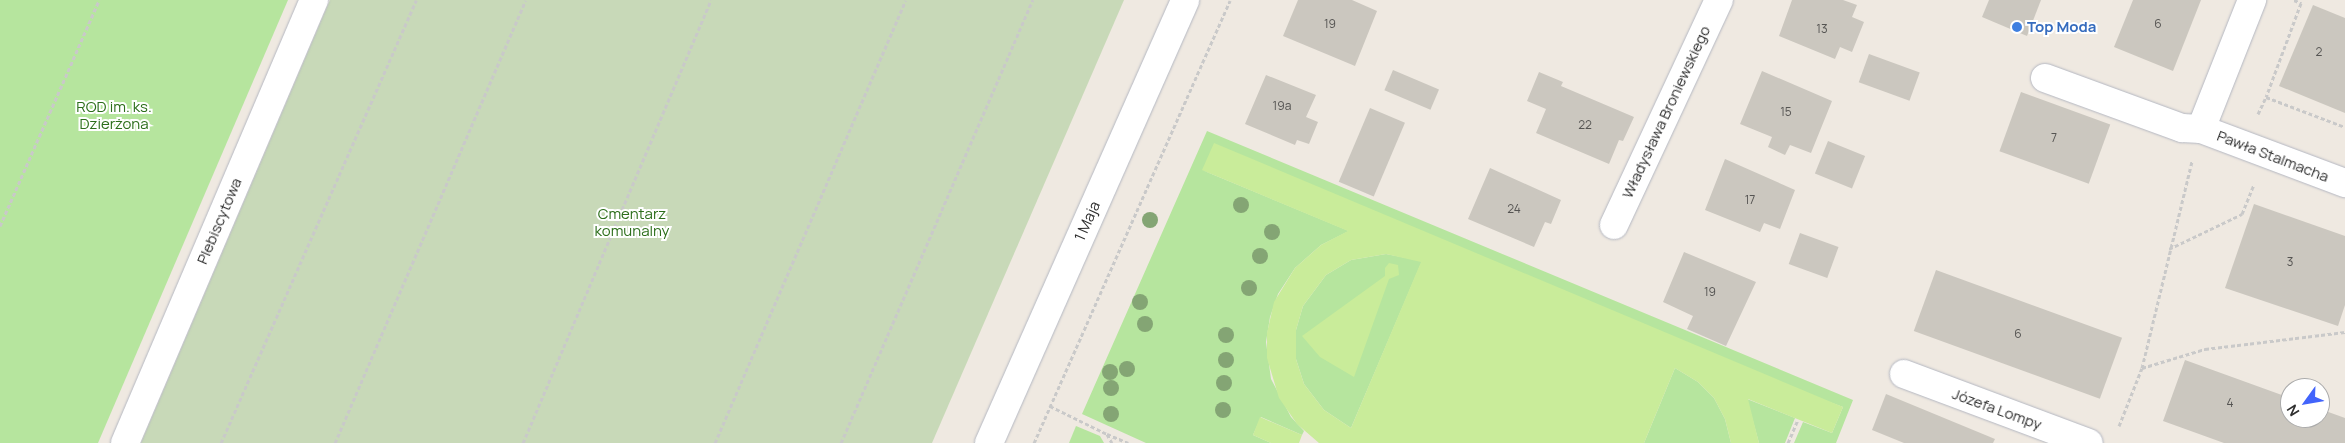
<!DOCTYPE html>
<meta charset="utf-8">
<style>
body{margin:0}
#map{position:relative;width:2345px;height:443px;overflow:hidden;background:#efe9e1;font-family:Manrope,sans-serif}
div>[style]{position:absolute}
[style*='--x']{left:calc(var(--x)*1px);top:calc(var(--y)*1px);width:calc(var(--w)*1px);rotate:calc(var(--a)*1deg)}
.green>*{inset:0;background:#b6e59e}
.cemetery>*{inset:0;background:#c8d9b8}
.pitch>*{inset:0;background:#c9ec9a}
.building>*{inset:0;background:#cbc7bf;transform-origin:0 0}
.path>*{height:3px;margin-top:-1.5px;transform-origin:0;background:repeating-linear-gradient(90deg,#c9c9c9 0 4px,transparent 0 6.5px)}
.roads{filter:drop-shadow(0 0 1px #b4b7c1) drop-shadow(0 0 1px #b4b7c1)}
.minor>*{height:28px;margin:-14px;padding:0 14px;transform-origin:14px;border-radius:14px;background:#fff}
.trees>*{width:16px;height:16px;margin:-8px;border-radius:50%;background:#84a574}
.dots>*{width:14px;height:14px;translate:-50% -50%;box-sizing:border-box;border:2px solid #fff;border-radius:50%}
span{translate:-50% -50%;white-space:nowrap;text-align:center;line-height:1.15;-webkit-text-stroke:4px #fff;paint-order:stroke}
.number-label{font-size:12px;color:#555452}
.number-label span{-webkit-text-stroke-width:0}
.shop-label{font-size:15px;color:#366cbe;font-weight:700}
.left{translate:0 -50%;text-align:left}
.park-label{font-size:15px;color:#2c6e1b}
.street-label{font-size:15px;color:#2e2e2e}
.north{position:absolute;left:2280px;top:378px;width:50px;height:50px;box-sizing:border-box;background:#fff;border:1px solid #ababab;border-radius:50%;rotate:238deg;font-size:14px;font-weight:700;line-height:20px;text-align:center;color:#2e2e2e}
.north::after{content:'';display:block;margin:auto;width:18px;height:22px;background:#4264fb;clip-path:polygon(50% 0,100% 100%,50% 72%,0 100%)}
</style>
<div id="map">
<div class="green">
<i style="clip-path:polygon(0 0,288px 0,98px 443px,0 443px)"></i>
<i style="clip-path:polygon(1207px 131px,1853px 400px,1836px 443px,1794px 443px,1803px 422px,1832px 433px,1843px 407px,1202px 170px,1349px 231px,1321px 245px,1295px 268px,1278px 294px,1270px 317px,1266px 342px,1271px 379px,1291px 417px,1304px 431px,1302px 435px,1261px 417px,1253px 435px,1271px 443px,1146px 443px,1082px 414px)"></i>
<i style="clip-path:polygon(1386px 254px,1422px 261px,1351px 428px,1324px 410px,1304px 384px,1296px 359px,1296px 330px,1303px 306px,1326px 275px,1351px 260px)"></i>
<i style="clip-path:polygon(1675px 368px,1698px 382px,1714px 398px,1725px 419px,1731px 443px,1644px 443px)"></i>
<i style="clip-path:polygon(1747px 399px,1795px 418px,1785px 443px,1759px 443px)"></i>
<i style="clip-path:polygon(1076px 426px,1100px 436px,1104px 443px,1069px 443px)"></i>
</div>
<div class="cemetery">
<i style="clip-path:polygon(330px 0,1124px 0,932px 443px,141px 443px)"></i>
</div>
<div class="pitch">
<i style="clip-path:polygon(evenodd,1214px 143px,1843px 407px,1832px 433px,1748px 399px,1759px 443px,1731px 443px,1725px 419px,1714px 398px,1698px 382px,1675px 368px,1644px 443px,1319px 443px,1297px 424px,1279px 398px,1267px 358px,1267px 333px,1274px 302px,1295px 268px,1321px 245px,1348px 231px,1202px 170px,1214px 143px,1386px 254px,1421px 262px,1351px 428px,1324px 410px,1304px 384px,1296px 359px,1296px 330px,1303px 306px,1326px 275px,1351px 260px,1386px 254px)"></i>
<i style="clip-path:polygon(1389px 263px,1398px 265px,1399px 275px,1389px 279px,1354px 377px,1320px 357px,1302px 336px,1385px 276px,1385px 268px)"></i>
<i style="clip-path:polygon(1260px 417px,1302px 435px,1299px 443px,1271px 443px,1253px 435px)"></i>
</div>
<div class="building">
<i style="clip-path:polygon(1298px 0,1352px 0,1377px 11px,1355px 66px,1283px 36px)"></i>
<i style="clip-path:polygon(1792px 0,1843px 0,1857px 5px,1852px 17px,1864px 22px,1852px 52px,1840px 47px,1835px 59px,1779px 36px)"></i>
<i style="clip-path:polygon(1989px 0,2041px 0,2027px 36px,1982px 17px)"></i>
<i style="clip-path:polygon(2133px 0,2201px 0,2173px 71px,2114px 47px)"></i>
<i style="clip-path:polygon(2313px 5px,2345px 18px,2345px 113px,2279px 86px)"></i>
<i style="left:1869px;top:54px;width:54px;height:30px;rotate:20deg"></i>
<i style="left:1393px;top:70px;width:50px;height:22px;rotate:23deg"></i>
<i style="clip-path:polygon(1762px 71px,1832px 101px,1811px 153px,1790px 145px,1785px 155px,1768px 147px,1772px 137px,1740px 124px)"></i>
<i style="clip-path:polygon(1539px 72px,1563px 82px,1561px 86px,1634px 117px,1623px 141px,1619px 140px,1609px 164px,1536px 133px,1546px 109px,1527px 101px)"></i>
<i style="clip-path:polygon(1266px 75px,1316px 95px,1306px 117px,1318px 122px,1309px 144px,1297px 140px,1295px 145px,1245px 124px)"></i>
<i style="left:2021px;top:92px;width:95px;height:63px;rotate:20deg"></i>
<i style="left:1370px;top:108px;width:38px;height:80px;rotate:23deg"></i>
<i style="left:1828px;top:141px;width:40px;height:35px;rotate:22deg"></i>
<i style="clip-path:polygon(1725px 159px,1795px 190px,1780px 229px,1764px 223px,1760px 232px,1705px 210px)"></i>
<i style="clip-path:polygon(1490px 168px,1561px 200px,1551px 224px,1545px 222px,1534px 247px,1468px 219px)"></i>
<i style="clip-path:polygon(2254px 204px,2345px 236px,2345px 305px,2338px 326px,2225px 288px)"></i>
<i style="left:1800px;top:233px;width:41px;height:33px;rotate:20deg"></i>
<i style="clip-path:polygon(1684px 252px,1756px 282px,1726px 346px,1687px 329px,1693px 316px,1663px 302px)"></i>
<i style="left:1936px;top:270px;width:198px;height:65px;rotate:20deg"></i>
<i style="clip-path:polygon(2185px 360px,2290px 398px,2290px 418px,2320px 418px,2320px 409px,2345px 418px,2345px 443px,2224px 443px,2163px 421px)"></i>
<i style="clip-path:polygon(1886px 394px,1995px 439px,1993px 443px,1904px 443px,1872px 430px)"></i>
</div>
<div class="path">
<i style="--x:2294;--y:0;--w:8;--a:23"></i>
<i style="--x:2301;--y:3;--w:100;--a:110.4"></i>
<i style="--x:2266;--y:97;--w:85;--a:20.8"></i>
<i style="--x:2258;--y:114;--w:19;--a:-65"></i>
<i style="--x:0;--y:226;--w:247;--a:-66.3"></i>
<i style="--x:2169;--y:249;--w:81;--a:-25.6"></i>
<i style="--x:2242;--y:214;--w:31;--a:-68"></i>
<i style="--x:2142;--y:368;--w:66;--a:-16.8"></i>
<i style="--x:2205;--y:349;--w:141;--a:-6.9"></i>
<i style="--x:1050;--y:406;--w:64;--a:26.2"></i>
<i style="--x:1107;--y:434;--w:10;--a:61"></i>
<i style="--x:2119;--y:426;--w:62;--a:-68.4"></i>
<i style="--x:2142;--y:368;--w:213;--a:-76.4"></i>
<i style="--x:1107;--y:434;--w:23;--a:23"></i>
<i style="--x:221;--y:443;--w:484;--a:-66.2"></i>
<i style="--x:335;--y:443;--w:482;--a:-66.7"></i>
<i style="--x:523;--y:443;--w:481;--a:-67"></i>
<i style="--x:715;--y:443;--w:482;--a:-66.7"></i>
<i style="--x:841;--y:443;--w:483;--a:-66.6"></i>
<i style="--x:1034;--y:443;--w:484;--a:-66.1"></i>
<i style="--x:1788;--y:443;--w:25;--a:-67"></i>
</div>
<div class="roads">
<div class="minor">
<i style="--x:2045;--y:78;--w:146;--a:20.1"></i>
<i style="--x:2182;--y:128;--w:19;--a:3"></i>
<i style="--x:2201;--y:129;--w:154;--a:20.6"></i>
<i style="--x:2201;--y:129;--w:139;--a:-68.4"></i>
<i style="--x:1614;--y:225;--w:248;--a:-65"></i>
<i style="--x:1904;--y:374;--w:197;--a:20.5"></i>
<i style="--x:125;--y:443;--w:482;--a:-66.9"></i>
<i style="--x:989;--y:443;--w:484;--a:-66.1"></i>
</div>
</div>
<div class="trees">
<i style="left:1241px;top:205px"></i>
<i style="left:1150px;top:220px"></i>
<i style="left:1272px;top:232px"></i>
<i style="left:1260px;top:256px"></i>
<i style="left:1249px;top:288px"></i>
<i style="left:1140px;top:302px"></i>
<i style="left:1145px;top:324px"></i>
<i style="left:1226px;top:335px"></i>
<i style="left:1226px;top:360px"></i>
<i style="left:1127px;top:369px"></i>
<i style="left:1110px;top:372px"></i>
<i style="left:1224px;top:383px"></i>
<i style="left:1111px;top:388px"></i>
<i style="left:1223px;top:410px"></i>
<i style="left:1111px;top:414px"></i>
</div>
<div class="dots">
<i style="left:2017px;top:27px;background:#3f7fe0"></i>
</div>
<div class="number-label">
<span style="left:1330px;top:24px">19</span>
<span style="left:2158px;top:24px">6</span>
<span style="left:1822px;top:29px">13</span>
<span style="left:2319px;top:52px">2</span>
<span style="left:1282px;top:106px">19a</span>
<span style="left:1786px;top:112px">15</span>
<span style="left:1585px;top:125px">22</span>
<span style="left:2054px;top:138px">7</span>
<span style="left:1750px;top:200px">17</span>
<span style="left:1514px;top:209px">24</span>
<span style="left:2290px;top:262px">3</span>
<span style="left:1710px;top:292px">19</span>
<span style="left:2018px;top:334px">6</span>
<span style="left:2230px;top:403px">4</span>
</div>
<div class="shop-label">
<span class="left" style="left:2027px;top:27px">Top Moda</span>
</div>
<div class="park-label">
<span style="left:114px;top:115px">ROD im. ks.<br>Dzierżona</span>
<span style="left:632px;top:222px">Cmentarz<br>komunalny</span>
</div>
<div class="street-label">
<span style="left:1666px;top:112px;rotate:-65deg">Władysława Broniewskiego</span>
<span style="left:2273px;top:156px;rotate:21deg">Pawła Stalmacha</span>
<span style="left:219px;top:221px;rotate:-67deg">Plebiscytowa</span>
<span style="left:1087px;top:221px;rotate:-66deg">1 Maja</span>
<span style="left:1997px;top:409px;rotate:20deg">Józefa Lompy</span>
</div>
<div class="north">N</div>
</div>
